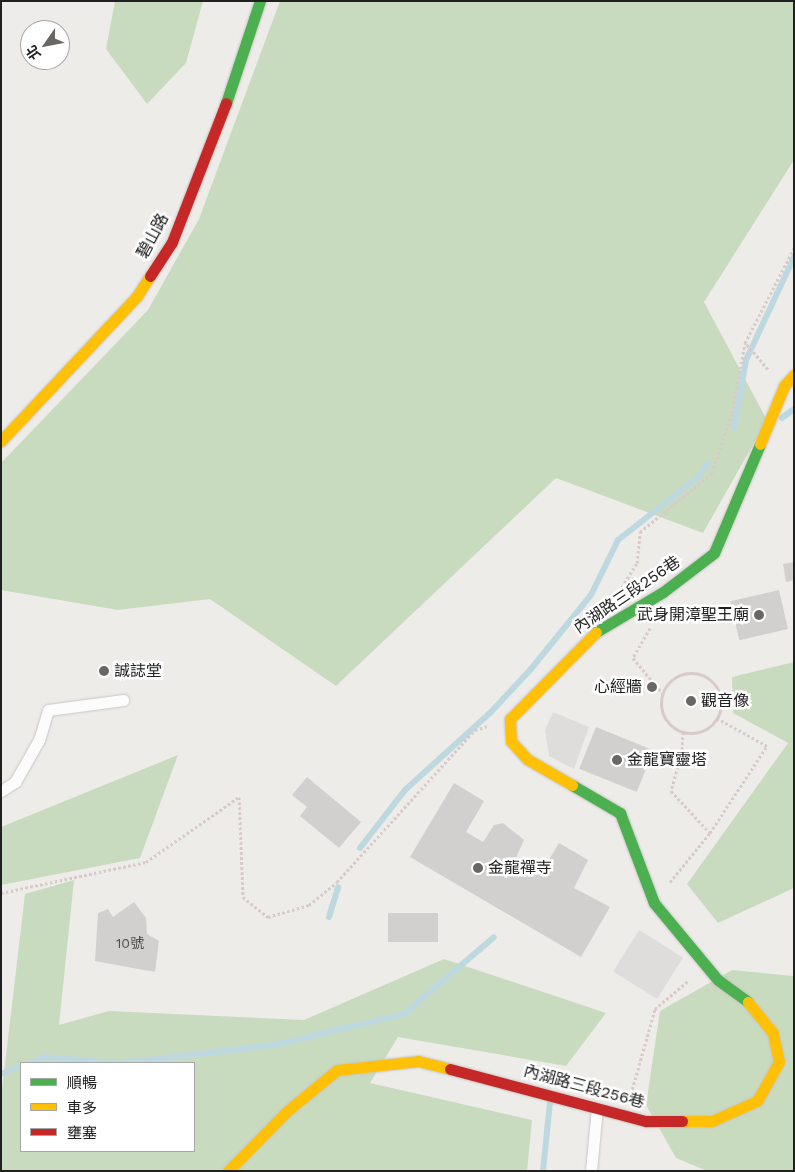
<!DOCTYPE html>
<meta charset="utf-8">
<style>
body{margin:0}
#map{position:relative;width:795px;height:1172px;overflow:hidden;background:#eeece9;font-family:"Work Sans","Noto Sans TC",sans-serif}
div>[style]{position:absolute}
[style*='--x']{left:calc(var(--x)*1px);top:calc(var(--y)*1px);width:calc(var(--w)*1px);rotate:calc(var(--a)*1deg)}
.forest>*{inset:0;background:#c9dbbf}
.parking>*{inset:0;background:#dedddc;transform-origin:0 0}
.stream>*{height:6px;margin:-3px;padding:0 3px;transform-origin:3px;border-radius:3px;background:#bed8e0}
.building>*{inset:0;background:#d2d0ce;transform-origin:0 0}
.path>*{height:3px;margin-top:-1.5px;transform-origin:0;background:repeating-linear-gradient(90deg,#d7cac8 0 2.5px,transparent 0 5px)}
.path>.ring{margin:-1.5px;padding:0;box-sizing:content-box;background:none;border:3px solid #d7cac8;border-radius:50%}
.roads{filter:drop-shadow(0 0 1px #c7c6c5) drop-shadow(0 0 1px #c7c6c5)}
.lane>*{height:11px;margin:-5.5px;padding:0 5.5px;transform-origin:5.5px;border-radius:5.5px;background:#fcfcfc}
.fast>*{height:11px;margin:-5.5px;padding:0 5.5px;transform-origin:5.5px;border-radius:5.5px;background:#4caf50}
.slow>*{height:11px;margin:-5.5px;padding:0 5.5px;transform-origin:5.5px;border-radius:5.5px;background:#ffc107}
.jam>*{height:11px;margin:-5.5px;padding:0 5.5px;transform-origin:5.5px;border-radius:5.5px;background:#c62828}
.dots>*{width:14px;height:14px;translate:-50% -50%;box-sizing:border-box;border:2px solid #fff;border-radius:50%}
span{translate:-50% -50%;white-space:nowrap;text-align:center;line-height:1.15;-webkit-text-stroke:5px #fff;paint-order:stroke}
.number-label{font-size:14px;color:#4c4c4c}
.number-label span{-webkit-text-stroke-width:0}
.street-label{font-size:16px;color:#202020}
.poi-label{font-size:16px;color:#202020}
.right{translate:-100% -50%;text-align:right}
.left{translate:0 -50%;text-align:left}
.frame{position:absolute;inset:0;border:2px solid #202020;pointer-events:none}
.legend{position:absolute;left:20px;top:1062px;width:175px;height:90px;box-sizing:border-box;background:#fff;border:1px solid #a6a6a6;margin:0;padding:6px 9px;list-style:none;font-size:15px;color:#202020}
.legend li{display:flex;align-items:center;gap:10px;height:25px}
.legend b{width:25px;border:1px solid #a6a6a6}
.north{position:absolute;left:20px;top:20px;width:50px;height:50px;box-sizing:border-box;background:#fff;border:1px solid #a6a6a6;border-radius:50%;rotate:237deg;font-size:14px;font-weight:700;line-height:20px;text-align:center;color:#202020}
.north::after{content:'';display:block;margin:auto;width:18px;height:22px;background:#686766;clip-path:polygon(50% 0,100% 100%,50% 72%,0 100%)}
</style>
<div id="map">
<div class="forest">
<i style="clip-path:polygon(115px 1px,203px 1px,186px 63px,147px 104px,106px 49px)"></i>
<i style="clip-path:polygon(280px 1px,794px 1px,794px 160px,704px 302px,767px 420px,703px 533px,556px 478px,336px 686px,210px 599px,118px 610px,1px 590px,1px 463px,148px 310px,199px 219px)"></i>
<i style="clip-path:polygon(794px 662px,794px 888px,718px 923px,687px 884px,788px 743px,733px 713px,732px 677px)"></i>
<i style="clip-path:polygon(178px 755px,140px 858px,1px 885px,1px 827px)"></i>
<i style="clip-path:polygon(evenodd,74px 880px,59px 1025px,109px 1011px,304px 1020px,444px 959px,606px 1013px,566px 1066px,398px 1037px,370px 1083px,532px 1120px,527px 1171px,1px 1171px,1px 1098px,25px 894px,74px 880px,21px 1063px,194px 1063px,194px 1151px,21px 1151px,21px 1063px)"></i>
<i style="clip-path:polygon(732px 970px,794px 976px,794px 1171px,707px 1171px,676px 1158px,646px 1105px,660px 1011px)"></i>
</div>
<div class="parking">
<i style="clip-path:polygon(553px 712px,589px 727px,574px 769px,549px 756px,545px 730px)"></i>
<i style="left:639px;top:930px;width:52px;height:49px;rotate:32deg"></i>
</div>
<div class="stream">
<i style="--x:782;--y:418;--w:15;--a:-37"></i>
<i style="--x:734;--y:428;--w:69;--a:-80"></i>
<i style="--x:746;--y:360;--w:114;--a:-65"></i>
<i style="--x:360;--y:848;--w:73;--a:-52.2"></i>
<i style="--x:405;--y:790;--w:115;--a:-42.2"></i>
<i style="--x:490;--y:713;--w:60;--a:-47"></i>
<i style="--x:531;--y:669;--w:95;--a:-51"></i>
<i style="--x:591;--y:595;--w:61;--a:-63.9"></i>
<i style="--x:618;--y:540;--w:102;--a:-38.2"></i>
<i style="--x:698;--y:477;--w:17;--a:-54"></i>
<i style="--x:329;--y:917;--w:31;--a:-73"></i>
<i style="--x:30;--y:1063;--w:16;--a:-22"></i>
<i style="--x:45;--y:1057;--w:70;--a:4.9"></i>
<i style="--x:123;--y:1063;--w:153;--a:-6.8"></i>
<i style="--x:275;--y:1045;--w:133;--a:-13.5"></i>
<i style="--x:404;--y:1014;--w:118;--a:-40.5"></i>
<i style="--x:1;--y:1074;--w:22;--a:-22"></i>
<i style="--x:543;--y:1171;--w:69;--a:-84.2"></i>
</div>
<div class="building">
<i style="clip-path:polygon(794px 562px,794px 580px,786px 582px,783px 564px)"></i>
<i style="left:779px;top:590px;width:40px;height:50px;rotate:77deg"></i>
<i style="left:596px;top:727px;width:62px;height:45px;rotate:22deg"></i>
<i style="clip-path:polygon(307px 777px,361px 822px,339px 848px,300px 816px,307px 807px,292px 795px)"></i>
<i style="clip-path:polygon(454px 783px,484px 801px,466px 832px,483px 842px,494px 825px,503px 823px,524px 840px,515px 860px,540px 875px,559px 843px,588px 860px,574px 888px,610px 907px,581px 957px,410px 857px)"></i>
<i style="clip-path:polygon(134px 902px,146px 918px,147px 934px,159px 941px,155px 972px,95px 961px,98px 913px,108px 909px,113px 917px)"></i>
<i style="left:388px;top:913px;width:50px;height:29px"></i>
</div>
<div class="path">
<i style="--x:768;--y:369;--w:35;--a:-131"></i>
<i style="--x:745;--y:343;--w:107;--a:-62.7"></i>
<i style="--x:622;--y:587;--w:28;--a:-58"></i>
<i style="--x:637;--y:563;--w:31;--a:-84"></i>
<i style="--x:640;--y:532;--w:93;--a:-39.3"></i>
<i style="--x:712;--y:473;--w:63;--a:-71.6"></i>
<i style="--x:732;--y:413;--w:71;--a:-79.5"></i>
<i style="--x:650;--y:628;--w:34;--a:120"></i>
<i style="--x:633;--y:658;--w:47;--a:50.2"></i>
<i class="ring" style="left:661px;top:673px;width:57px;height:57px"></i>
<i style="--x:683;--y:732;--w:20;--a:93"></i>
<i style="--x:682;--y:752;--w:41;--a:105.8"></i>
<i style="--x:671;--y:791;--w:57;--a:47.1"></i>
<i style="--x:670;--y:882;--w:63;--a:-50.8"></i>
<i style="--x:710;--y:833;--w:104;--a:-56.8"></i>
<i style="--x:767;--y:746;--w:57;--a:-150.8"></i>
<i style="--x:1;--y:893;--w:148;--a:-12.1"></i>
<i style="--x:146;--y:862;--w:113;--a:-35"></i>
<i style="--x:239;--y:797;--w:100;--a:87.7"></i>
<i style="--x:243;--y:897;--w:32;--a:39"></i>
<i style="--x:268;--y:917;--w:43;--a:-16.3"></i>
<i style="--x:309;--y:905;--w:36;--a:-39"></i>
<i style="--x:337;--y:882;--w:205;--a:-47.8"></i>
<i style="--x:475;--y:730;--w:14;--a:-17"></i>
<i style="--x:631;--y:1094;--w:88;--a:-74.2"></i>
<i style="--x:655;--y:1009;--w:45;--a:-40.5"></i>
</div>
<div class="roads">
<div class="lane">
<i style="--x:1;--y:791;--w:17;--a:-33"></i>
<i style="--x:15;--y:782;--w:48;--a:-60.3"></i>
<i style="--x:39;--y:740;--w:31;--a:-73"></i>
<i style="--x:48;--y:710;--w:76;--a:-7.6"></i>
<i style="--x:591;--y:1171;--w:63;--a:-84.6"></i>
</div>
<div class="fast">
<i style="--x:226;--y:103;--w:108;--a:-71.6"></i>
<i style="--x:596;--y:632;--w:78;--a:-30.8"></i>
<i style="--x:663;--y:592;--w:64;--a:-37.4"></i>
<i style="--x:714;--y:553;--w:118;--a:-67.1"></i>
<i style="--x:572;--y:785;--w:56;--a:30.3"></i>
<i style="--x:620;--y:813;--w:96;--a:69.3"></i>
<i style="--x:654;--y:903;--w:100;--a:50.3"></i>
<i style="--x:718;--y:980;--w:37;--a:36"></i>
</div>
<div class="slow">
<i style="--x:1;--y:441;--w:199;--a:-46.8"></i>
<i style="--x:137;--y:296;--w:24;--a:-57"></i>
<i style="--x:760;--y:444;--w:63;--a:-67.5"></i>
<i style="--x:784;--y:386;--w:15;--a:-48"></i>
<i style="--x:572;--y:785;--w:52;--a:-150"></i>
<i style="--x:527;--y:759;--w:24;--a:-132"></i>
<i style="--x:511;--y:741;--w:22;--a:-93"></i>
<i style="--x:510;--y:719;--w:122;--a:-45.3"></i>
<i style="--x:682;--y:1121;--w:30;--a:0"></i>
<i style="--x:712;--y:1121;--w:49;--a:-24"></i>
<i style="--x:757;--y:1101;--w:45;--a:-60.6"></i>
<i style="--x:779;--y:1062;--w:30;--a:-102"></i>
<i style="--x:773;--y:1033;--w:40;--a:-129"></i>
<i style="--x:228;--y:1171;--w:83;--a:-45.5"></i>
<i style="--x:286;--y:1112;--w:66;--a:-39.5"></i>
<i style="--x:337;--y:1070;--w:81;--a:-6.3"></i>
<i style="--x:418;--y:1061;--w:33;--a:14"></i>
</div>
<div class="jam">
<i style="--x:150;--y:276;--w:40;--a:-57.1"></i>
<i style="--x:172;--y:242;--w:149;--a:-68.8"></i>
<i style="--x:450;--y:1069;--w:203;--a:14.9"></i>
<i style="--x:646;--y:1121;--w:36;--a:0"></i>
</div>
</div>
<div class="dots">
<i style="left:759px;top:615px;background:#686766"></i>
<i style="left:104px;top:671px;background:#686766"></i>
<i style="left:652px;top:687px;background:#686766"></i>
<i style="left:691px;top:701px;background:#686766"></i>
<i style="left:617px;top:760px;background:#686766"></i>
<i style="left:478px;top:868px;background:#686766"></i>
</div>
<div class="number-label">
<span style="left:130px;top:943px">10號</span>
</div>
<div class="street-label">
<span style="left:153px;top:236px;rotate:-62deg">碧山路</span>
<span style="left:627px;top:595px;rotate:-34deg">內湖路三段256巷</span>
<span style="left:584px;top:1087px;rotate:15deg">內湖路三段256巷</span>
</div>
<div class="poi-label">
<span class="right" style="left:749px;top:615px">武身開漳聖王廟</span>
<span class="left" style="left:114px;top:671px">誠誌堂</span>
<span class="right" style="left:642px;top:687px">心經牆</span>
<span class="left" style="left:701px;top:701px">觀音像</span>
<span class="left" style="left:627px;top:760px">金龍寶靈塔</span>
<span class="left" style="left:488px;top:868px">金龍禪寺</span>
</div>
<div class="frame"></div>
<ul class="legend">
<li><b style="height:6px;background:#4caf50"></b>順暢</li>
<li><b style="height:6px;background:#ffc107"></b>車多</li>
<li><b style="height:6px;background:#c62828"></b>壅塞</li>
</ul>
<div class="north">北</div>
</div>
